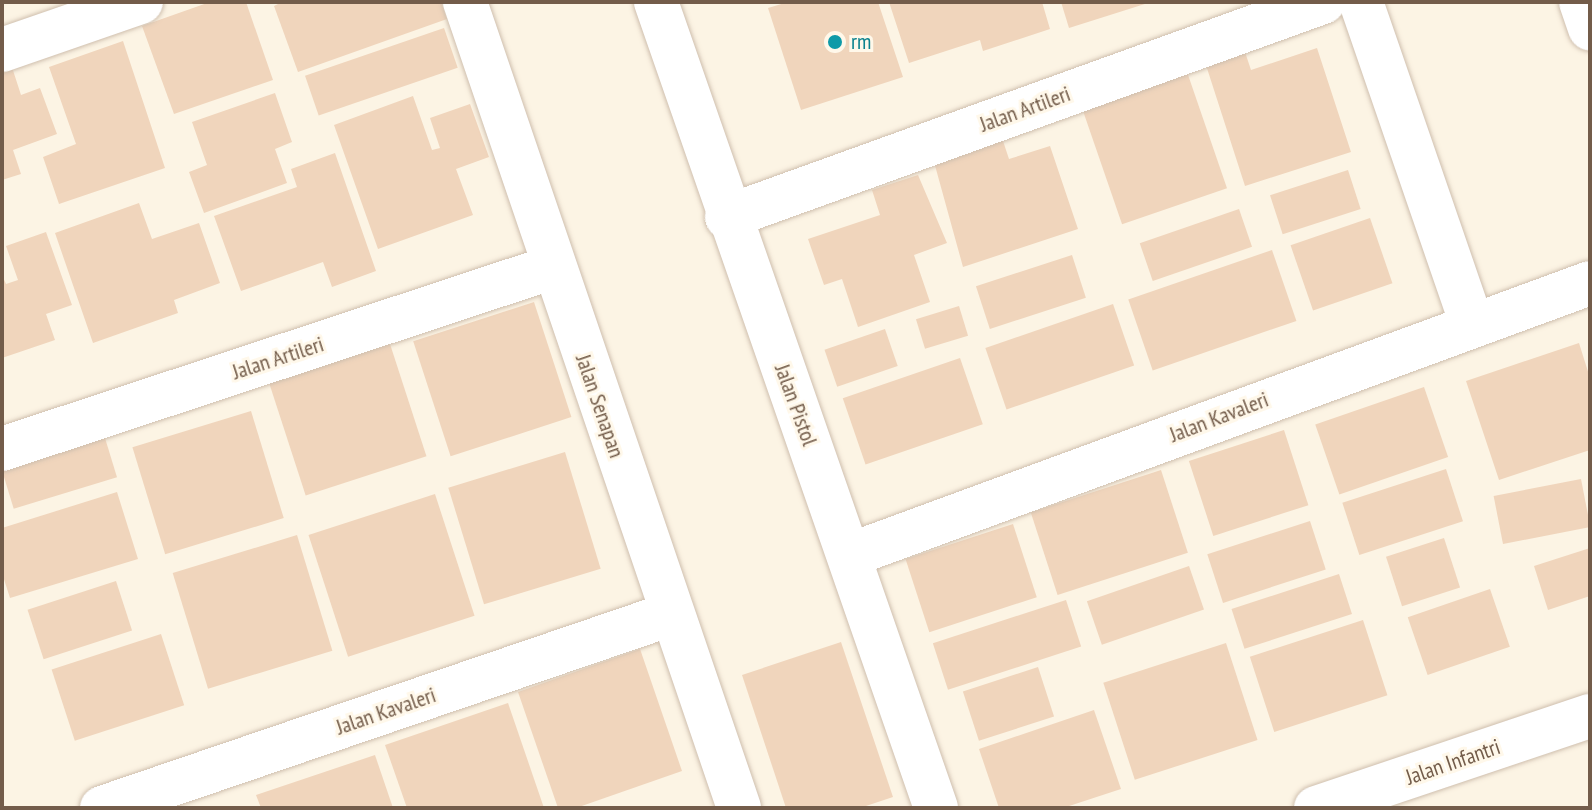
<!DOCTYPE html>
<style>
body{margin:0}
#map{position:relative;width:1592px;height:810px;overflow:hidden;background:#fcf4e4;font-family:"PT Sans Narrow",sans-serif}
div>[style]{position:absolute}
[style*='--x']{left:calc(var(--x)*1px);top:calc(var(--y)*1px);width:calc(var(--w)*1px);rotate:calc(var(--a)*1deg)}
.building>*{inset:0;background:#f0d5bc;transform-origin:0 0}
.roads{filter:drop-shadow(0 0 2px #cfbfae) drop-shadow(0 0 2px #cfbfae)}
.minor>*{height:44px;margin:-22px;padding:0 22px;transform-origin:22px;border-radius:22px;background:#fff}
.dots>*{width:22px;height:22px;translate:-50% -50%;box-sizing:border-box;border:4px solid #fff8ea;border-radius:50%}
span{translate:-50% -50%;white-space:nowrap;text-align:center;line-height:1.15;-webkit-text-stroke:6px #fff8ea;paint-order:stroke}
.culture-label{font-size:22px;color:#0d838f}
.left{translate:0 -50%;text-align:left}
.street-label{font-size:22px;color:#735c4a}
.frame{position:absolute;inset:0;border:4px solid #735c4a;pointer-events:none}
</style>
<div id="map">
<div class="building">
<i style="clip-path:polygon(210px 2px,246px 2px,273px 80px,174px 114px,142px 26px)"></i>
<i style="clip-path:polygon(282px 2px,441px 2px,447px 19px,298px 72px,274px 6px)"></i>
<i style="clip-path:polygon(788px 2px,878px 2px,903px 77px,801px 110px,768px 8px)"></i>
<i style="clip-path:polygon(889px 2px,1042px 2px,1050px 29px,983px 51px,980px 40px,909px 63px)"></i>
<i style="clip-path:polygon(1061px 2px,1147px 2px,1148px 3px,1069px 28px)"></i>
<i style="left:444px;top:28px;width:42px;height:147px;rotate:71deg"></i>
<i style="clip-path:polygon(123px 41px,165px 168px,59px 204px,43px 157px,76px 144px,49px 67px)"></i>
<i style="clip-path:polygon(1243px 46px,1251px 70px,1317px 48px,1351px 152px,1245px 186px,1204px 59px)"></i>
<i style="clip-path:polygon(10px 61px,21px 95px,40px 88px,57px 134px,13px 150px,21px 174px,2px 180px,2px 64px)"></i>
<i style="left:1186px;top:69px;width:126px;height:111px;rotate:71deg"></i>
<i style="clip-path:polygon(275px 93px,292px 142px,275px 149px,287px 183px,204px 213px,189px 172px,207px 165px,192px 122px)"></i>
<i style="clip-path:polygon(413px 96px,432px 150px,440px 148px,430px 118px,470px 104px,489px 157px,456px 169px,473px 215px,378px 249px,334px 125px)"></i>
<i style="clip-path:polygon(999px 129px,1009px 159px,1050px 146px,1078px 229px,963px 267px,931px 151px)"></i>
<i style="clip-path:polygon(335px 153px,376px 271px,332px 287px,323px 262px,241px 291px,214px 216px,297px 187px,291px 169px)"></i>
<i style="left:1348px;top:170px;width:41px;height:82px;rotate:72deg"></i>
<i style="clip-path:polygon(918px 175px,947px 243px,914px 255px,930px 302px,858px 327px,842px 279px,824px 285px,808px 239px,880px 215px,872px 190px)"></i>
<i style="clip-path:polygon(139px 203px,152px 239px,199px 223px,220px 283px,174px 300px,178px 313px,93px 343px,55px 233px)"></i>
<i style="left:1239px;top:209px;width:40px;height:105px;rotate:71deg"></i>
<i style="left:1370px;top:218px;width:69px;height:84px;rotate:71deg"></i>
<i style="clip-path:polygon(46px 232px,72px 305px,46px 314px,55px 340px,2px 358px,2px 275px,6px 284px,18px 280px,6px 246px)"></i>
<i style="left:1272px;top:250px;width:75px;height:152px;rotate:71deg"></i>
<i style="left:1072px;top:255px;width:45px;height:101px;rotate:72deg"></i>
<i style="left:534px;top:302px;width:121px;height:127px;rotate:72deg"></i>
<i style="left:1113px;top:304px;width:65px;height:135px;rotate:71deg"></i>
<i style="left:959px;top:306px;width:31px;height:45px;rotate:73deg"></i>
<i style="left:885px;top:329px;width:39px;height:64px;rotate:71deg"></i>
<i style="clip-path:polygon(1579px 343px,1590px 378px,1590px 450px,1499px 480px,1466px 381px)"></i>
<i style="left:390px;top:344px;width:118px;height:127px;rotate:72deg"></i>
<i style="left:960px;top:358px;width:70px;height:124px;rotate:71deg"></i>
<i style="left:1424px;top:387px;width:74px;height:115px;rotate:71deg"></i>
<i style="left:251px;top:411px;width:112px;height:124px;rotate:73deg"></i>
<i style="left:1284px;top:430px;width:79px;height:100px;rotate:72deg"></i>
<i style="left:105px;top:438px;width:41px;height:108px;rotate:73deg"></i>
<i style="left:565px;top:452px;width:122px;height:122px;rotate:73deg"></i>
<i style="left:1446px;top:469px;width:55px;height:109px;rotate:72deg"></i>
<i style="left:1161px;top:470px;width:87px;height:137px;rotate:72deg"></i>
<i style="left:1581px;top:479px;width:49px;height:89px;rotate:79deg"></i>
<i style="clip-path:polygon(117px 492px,138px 559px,10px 598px,2px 573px,2px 528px)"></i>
<i style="left:435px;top:494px;width:128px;height:133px;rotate:72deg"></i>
<i style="left:1310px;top:521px;width:51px;height:108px;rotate:72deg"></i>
<i style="left:1013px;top:524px;width:77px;height:113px;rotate:72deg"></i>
<i style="left:297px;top:535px;width:121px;height:130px;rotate:73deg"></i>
<i style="left:1444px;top:538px;width:52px;height:61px;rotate:72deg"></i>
<i style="clip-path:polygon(1590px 548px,1590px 596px,1548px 610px,1534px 566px)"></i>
<i style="left:1189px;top:566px;width:46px;height:108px;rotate:71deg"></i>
<i style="left:1339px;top:574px;width:42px;height:113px;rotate:72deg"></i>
<i style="left:116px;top:581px;width:52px;height:93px;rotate:72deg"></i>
<i style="left:1490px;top:589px;width:61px;height:87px;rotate:71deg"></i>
<i style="left:1066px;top:600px;width:49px;height:140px;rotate:72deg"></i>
<i style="left:1363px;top:620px;width:79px;height:119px;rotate:72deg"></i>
<i style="left:161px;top:634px;width:75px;height:115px;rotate:72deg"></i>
<i style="clip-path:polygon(841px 642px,893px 797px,860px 808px,786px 808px,742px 675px)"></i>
<i style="left:1226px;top:643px;width:102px;height:129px;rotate:72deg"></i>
<i style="clip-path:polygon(640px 649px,682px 771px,576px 808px,558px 808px,518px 692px)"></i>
<i style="left:1038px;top:667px;width:52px;height:79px;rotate:72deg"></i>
<i style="clip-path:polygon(508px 703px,544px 808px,407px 808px,385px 745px)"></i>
<i style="clip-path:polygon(1094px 710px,1121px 789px,1063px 808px,999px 808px,979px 749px)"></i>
<i style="clip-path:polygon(375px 755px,393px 808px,261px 808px,256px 795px)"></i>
</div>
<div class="roads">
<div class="minor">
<i style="--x:465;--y:2;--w:851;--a:71.22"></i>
<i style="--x:656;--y:2;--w:853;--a:70.84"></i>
<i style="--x:1361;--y:2;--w:338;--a:71"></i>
<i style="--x:1581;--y:2;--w:28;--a:71"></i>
<i style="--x:2;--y:50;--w:147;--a:-19.1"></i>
<i style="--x:727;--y:217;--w:634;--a:-19.84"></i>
<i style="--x:2;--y:449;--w:580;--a:-18.28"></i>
<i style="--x:850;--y:555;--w:788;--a:-20.18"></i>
<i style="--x:102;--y:808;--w:601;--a:-18.83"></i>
<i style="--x:1316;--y:808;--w:289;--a:-18.6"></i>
</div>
</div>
<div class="dots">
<i style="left:835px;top:42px;background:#0f9aa8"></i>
</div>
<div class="culture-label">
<span class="left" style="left:851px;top:42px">rm</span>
</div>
<div class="street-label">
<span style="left:1025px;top:109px;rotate:-20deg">Jalan Artileri</span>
<span style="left:278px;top:358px;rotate:-18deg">Jalan Artileri</span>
<span style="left:796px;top:405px;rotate:70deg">Jalan Pistol</span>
<span style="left:600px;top:406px;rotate:71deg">Jalan Senapan</span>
<span style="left:1219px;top:417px;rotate:-21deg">Jalan Kavaleri</span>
<span style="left:386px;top:711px;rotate:-19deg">Jalan Kavaleri</span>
<span style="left:1453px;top:762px;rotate:-19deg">Jalan Infantri</span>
</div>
<div class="frame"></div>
</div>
